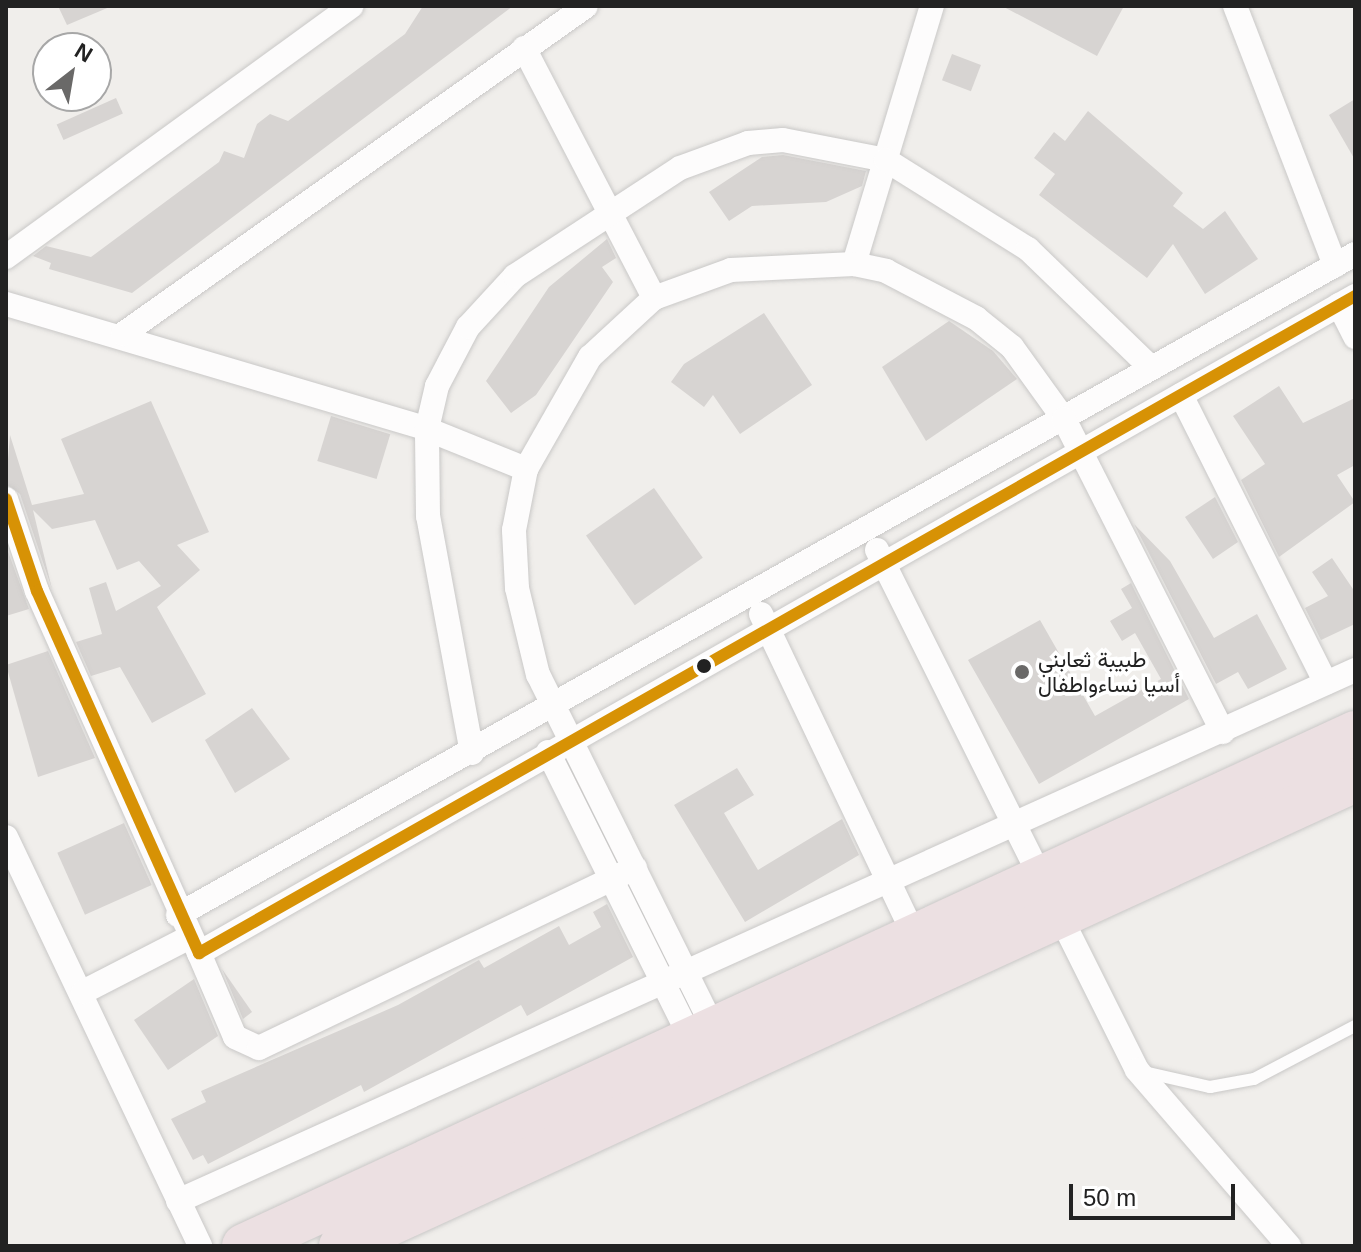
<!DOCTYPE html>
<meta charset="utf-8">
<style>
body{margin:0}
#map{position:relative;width:1361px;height:1252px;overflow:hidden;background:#f0eeeb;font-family:Arial,Vazirmatn,sans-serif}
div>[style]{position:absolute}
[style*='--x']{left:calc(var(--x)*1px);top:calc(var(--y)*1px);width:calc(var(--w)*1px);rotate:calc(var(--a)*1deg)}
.building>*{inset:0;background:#d7d4d2;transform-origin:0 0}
.roads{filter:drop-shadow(0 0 2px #c9c8c7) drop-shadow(0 0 2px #c9c8c7)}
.lane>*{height:12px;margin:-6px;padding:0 6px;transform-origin:6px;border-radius:6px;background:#fdfcfc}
.street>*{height:24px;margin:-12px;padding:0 12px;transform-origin:12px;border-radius:12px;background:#fdfcfc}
.highway>*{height:44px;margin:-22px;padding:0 22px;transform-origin:22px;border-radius:22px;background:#ece0e2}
.bus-1>*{height:12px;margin:-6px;padding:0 6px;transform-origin:6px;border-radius:6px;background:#d79205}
.dots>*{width:22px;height:22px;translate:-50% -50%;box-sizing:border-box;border:4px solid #fff;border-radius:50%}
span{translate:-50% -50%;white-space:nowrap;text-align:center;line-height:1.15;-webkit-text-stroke:7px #fff;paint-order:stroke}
.poi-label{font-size:22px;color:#222}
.left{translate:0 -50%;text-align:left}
.frame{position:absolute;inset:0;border:8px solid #222;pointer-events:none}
.north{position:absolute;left:32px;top:32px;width:80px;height:80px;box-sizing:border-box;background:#fff;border:2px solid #a7a7a7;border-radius:50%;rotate:31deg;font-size:22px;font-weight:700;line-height:32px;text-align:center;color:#222}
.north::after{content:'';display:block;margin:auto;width:28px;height:36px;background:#6a6968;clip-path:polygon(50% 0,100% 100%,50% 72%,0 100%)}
.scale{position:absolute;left:1069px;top:1184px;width:166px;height:36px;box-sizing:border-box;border:4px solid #222;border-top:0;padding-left:10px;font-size:24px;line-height:28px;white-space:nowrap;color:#222;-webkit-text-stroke:6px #fff;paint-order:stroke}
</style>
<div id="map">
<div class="building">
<i style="clip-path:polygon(58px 6px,112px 6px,67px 25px)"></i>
<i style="clip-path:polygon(423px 6px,513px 6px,132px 293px,49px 269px,51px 263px,33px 256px,46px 246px,91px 257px,219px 162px,224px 151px,244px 158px,257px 124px,270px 114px,288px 121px,405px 34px)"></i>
<i style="clip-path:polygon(1002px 6px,1124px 6px,1097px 56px)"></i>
<i style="left:952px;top:54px;width:31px;height:28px;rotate:21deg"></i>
<i style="left:116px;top:98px;width:17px;height:65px;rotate:66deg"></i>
<i style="clip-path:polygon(1355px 99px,1355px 160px,1329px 115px)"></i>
<i style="clip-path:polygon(1088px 111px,1183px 193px,1173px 206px,1203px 229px,1225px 211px,1258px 259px,1205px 294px,1173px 244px,1147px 278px,1039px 195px,1055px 174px,1034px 158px,1054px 132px,1065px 141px)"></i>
<i style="clip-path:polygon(783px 155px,866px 171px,862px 186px,826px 202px,752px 206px,729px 221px,709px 192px,762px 157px)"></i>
<i style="clip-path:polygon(607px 239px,616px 258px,602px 267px,613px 282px,536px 395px,511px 413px,486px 381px,549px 287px)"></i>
<i style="clip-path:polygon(764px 313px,812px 385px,740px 434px,713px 395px,704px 407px,671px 382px,684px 364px)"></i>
<i style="clip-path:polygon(949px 321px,993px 351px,1017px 379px,926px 441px,882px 367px)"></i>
<i style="clip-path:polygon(1279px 386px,1303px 423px,1355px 398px,1355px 465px,1337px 475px,1355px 502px,1279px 557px,1241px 480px,1265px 464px,1233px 416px)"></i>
<i style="clip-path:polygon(151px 401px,209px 532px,177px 545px,200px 570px,157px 607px,206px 694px,152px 723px,120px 667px,91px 676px,76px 642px,102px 634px,89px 588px,106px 582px,116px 611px,161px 586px,139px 561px,117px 570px,95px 520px,52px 529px,33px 510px,52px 589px,20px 494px,6px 484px,10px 435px,32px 505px,84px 494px,61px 439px)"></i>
<i style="left:331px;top:416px;width:62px;height:47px;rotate:17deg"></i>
<i style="left:654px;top:488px;width:85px;height:83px;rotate:55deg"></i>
<i style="clip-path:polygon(1215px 497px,1238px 542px,1213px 559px,1185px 517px)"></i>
<i style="clip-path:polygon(1134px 524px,1170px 561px,1214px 638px,1257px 614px,1287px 669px,1248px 689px,1238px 672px,1216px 684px)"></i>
<i style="clip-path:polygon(6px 546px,29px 609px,6px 616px)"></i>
<i style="clip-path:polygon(1332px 558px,1355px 592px,1355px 624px,1321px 640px,1305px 608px,1328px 596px,1312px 572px)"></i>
<i style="clip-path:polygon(1131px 583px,1189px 699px,1039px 784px,968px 660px,1040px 620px,1095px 716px,1161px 679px,1135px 633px,1122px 641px,1110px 621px,1132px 608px,1121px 589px)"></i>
<i style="clip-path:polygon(48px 651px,95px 758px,38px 777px,6px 665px)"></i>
<i style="clip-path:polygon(252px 708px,290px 759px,235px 793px,205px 740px)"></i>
<i style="clip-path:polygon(737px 768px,754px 795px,724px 813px,758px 870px,842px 819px,859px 855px,745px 922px,674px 805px)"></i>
<i style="left:124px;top:823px;width:68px;height:73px;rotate:66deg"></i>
<i style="clip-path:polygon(607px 904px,633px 957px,527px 1016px,521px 1005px,364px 1092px,361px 1085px,208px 1164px,203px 1155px,193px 1160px,171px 1119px,206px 1102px,201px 1091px,398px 1005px,479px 960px,484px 968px,559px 926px,569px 945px,601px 927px,593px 912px)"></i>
<i style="clip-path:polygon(222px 969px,252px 1012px,243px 1019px)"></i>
<i style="clip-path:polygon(194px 979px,218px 1036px,168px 1070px,134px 1020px)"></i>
</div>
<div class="roads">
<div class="lane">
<i style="--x:1144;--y:1072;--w:68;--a:12.8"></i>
<i style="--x:1210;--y:1087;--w:45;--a:-10.3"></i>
<i style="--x:1254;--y:1079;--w:114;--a:-27.7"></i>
</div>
<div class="street">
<i style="--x:1235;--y:6;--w:278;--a:68.9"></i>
<i style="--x:524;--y:48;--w:282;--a:62.5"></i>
<i style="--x:6;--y:257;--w:427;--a:-36"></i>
<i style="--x:854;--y:264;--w:270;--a:-73.2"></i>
<i style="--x:6;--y:304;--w:439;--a:16.5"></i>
<i style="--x:427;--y:429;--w:107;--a:22"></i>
<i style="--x:1339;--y:305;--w:36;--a:63"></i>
<i style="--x:123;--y:334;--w:567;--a:-35.31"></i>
<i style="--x:1181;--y:395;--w:322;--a:63.3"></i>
<i style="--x:6;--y:499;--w:97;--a:71.4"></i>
<i style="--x:37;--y:591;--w:397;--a:65.9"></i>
<i style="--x:199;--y:953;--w:1330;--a:-29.61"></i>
<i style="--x:877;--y:550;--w:581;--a:63.43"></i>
<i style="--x:1137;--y:1070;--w:233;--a:49.2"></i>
<i style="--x:761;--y:614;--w:356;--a:64.5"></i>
<i style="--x:548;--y:752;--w:321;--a:63.5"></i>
<i style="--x:472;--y:753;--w:241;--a:-100.5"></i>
<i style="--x:428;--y:516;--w:87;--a:-90.7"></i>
<i style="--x:427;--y:429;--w:44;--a:-76.9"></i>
<i style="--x:437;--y:386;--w:67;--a:-62.3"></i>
<i style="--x:468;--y:327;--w:69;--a:-47.3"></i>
<i style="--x:515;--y:276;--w:197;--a:-33.2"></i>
<i style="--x:680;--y:168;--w:72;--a:-20.2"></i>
<i style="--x:748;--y:143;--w:35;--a:-5"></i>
<i style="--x:783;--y:140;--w:105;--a:11"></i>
<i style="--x:886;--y:160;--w:168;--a:32.1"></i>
<i style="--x:1028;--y:249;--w:170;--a:44"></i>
<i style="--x:6;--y:837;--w:453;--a:64.6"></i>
<i style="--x:178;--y:915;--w:1350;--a:-29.32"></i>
<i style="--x:199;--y:953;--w:91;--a:66.8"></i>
<i style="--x:235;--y:1037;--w:26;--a:25"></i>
<i style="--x:259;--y:1048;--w:417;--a:-25.6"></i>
<i style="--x:83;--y:992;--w:120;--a:-27.2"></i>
<i style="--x:714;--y:1029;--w:395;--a:-116.4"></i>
<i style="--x:538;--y:675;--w:89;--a:-103.6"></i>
<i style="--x:517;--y:588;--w:58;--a:-93"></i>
<i style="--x:514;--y:530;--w:62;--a:-78.9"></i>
<i style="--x:526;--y:469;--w:129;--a:-60.3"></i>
<i style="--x:590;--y:357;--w:87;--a:-42.7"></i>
<i style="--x:654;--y:298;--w:82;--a:-20"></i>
<i style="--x:731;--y:270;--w:123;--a:-2.8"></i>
<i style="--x:854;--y:264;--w:33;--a:12"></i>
<i style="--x:886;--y:271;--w:102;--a:27.6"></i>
<i style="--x:976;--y:318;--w:46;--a:38.9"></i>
<i style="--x:1012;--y:347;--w:89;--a:54.2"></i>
<i style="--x:1064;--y:419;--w:351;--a:63.1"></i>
<i style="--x:178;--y:1201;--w:1291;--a:-24.28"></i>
</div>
<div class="highway">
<i style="--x:244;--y:1246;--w:1224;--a:-24.78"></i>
<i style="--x:341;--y:1246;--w:1116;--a:-24.68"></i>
</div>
</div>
<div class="bus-1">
<i style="--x:6;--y:499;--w:97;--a:71.4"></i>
<i style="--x:37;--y:591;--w:397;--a:65.9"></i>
<i style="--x:199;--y:953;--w:1330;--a:-29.61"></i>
</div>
<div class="dots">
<i style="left:704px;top:666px;background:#222"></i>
<i style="left:1022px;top:672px;background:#6a6968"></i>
</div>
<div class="poi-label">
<span class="left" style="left:1038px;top:672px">طبيبة ثعابني<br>أسيا نساءواطفال</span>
</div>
<div class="frame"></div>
<div class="north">N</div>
<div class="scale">50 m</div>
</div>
